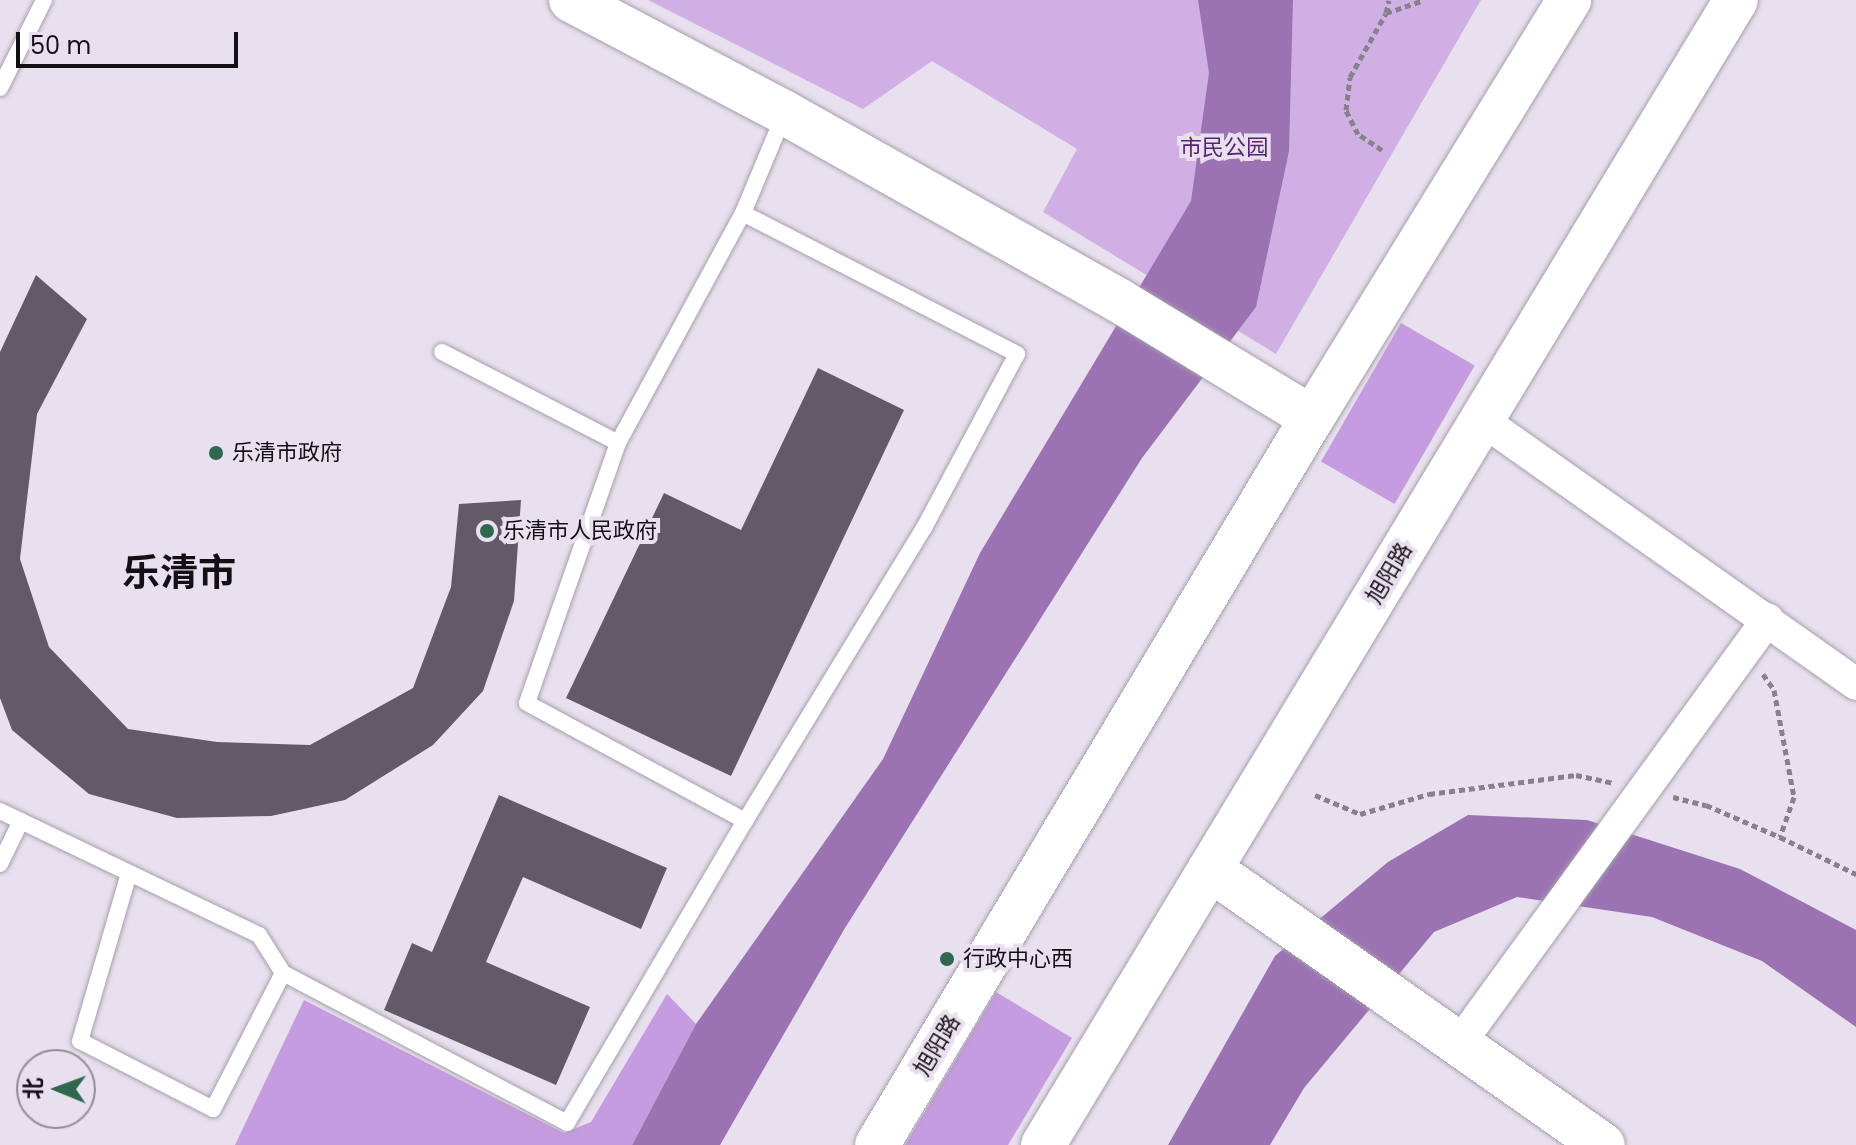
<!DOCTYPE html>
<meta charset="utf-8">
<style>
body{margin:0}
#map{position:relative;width:1856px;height:1145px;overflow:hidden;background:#e8e0ee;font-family:Poppins,"Noto Sans SC",sans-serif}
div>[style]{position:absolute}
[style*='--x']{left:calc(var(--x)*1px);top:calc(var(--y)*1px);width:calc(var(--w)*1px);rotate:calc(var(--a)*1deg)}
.green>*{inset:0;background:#d0b0e4}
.forest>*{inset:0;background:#c59cdf;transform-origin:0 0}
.water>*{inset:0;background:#9b73b3}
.building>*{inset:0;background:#625b67}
.path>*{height:5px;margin-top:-2.5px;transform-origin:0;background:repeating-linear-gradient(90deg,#87818b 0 6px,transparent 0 10px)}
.roads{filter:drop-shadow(0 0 2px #a89fad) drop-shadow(0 0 2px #a89fad)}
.lane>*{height:16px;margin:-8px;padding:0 8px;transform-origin:8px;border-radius:8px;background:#fff}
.street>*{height:32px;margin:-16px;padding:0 16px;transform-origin:16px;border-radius:16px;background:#fff}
.secondary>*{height:44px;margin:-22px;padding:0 22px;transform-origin:22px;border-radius:22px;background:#fff}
.dots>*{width:22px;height:22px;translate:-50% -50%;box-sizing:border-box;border:4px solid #e8e0ee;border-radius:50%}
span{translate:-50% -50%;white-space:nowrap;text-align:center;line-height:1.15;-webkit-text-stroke:8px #e8e0ee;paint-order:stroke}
.park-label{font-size:22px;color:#572371}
.poi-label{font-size:22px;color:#131015}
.left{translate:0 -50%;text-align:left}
.street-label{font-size:22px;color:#131015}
.town-label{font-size:38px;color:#131015;font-weight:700}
.north{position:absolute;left:16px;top:1049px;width:80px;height:80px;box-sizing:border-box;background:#e8e0ee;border:2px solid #938d97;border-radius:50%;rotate:271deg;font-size:22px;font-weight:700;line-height:32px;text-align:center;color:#131015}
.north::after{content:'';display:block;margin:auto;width:28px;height:36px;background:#2f674f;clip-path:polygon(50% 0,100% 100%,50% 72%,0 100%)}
.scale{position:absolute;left:16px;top:32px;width:222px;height:36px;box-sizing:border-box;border:4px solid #131015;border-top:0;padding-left:10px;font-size:24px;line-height:28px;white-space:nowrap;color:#131015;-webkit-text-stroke:6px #e8e0ee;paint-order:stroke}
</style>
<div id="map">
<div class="green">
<i style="clip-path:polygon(648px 0,1481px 0,1276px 354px,1043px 212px,1077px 149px,932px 61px,863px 109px)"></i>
</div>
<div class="forest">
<i style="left:1401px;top:323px;width:85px;height:160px;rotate:30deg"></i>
<i style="clip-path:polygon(996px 992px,1072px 1038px,1008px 1145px,905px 1145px)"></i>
<i style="clip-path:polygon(667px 994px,696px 1024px,632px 1145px,235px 1145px,304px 1000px,564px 1133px,591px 1122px)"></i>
</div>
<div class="water">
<i style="clip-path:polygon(1198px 0,1293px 0,1289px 151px,1256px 307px,1142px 458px,845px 928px,720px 1145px,632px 1145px,696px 1024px,883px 759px,980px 553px,1191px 201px,1209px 73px)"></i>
<i style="clip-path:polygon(1468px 815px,1587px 820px,1740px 869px,1856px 930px,1856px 1027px,1762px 961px,1652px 917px,1517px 897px,1434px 932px,1304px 1088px,1270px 1145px,1168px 1145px,1275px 956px,1388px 862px)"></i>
</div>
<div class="building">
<i style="clip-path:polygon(36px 275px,87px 319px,37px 414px,20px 559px,49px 647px,128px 729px,217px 742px,310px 745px,413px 688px,451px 587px,459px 504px,521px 500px,514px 601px,483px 691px,433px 745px,345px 800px,271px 816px,177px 818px,89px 794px,12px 730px,0 698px,0 352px)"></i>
<i style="clip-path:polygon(818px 368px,904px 410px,731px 776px,566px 698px,664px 493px,741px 530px)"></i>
<i style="clip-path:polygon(499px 795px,667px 868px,641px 929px,523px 877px,486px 962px,590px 1007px,556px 1085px,384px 1010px,412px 943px,432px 952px)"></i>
</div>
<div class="path">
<i style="--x:1386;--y:13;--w:13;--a:-77"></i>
<i style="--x:1382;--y:150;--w:29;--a:-146"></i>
<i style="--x:1358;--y:134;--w:27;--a:-117"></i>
<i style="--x:1346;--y:110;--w:33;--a:-83"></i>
<i style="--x:1350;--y:77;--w:73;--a:-60.6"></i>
<i style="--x:1386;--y:13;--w:40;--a:-18.9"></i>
<i style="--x:1763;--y:674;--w:19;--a:55"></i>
<i style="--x:1774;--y:690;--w:109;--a:79.4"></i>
<i style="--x:1794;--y:797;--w:42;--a:109.3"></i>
<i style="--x:1780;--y:837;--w:85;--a:26"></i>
<i style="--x:1315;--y:795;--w:49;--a:22.9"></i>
<i style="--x:1360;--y:814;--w:72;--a:-16.2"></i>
<i style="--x:1429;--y:794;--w:148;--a:-7.4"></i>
<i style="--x:1576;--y:775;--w:38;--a:12"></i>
<i style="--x:1673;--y:797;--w:34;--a:14"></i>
<i style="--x:1706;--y:805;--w:81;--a:23.4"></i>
</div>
<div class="roads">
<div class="lane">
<i style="--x:0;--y:88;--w:98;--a:-63.4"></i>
<i style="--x:442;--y:352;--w:198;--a:27.3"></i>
<i style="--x:618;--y:443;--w:262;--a:-61.5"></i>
<i style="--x:743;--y:213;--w:106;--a:-67.3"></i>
<i style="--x:618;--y:443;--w:275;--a:109.3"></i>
<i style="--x:527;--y:703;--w:248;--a:28.4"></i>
<i style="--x:0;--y:811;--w:287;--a:25.6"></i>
<i style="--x:259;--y:935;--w:45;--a:57.7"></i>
<i style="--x:283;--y:973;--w:153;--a:117.2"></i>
<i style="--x:213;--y:1109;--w:149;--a:-152.9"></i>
<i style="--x:80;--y:1041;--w:175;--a:-73.7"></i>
<i style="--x:0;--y:864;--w:48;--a:-64"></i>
<i style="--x:283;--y:973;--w:321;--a:27.8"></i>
<i style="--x:567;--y:1123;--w:351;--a:-59.5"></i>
<i style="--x:745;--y:821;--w:343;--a:-58.6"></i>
<i style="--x:924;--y:528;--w:197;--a:-61.9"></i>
<i style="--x:1017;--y:354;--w:308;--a:-152.8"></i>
</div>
<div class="street">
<i style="--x:1482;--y:420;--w:458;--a:35.2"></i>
<i style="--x:1459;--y:1044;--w:525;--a:-53.98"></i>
</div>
<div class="secondary">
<i style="--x:571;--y:0;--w:242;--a:27.8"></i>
<i style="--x:785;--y:113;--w:382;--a:29.3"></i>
<i style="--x:1118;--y:300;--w:227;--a:31.3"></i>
<i style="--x:1210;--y:869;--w:480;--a:35.1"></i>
<i style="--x:877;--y:1145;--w:847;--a:-59.11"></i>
<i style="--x:1312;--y:418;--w:491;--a:-58.4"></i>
<i style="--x:1043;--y:1145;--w:1338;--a:-58.82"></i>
</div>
</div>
<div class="dots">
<i style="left:216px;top:453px;background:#2f674f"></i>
<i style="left:487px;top:531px;background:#2f674f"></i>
<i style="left:947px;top:959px;background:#2f674f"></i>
</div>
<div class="park-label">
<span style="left:1224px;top:148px">市民公园</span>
</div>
<div class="poi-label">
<span class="left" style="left:232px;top:453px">乐清市政府</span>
<span class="left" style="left:503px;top:531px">乐清市人民政府</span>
<span class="left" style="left:963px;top:959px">行政中心西</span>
</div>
<div class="street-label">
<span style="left:1389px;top:573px;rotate:-59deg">旭阳路</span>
<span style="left:937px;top:1045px;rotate:-59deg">旭阳路</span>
</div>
<div class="town-label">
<span style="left:179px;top:573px">乐清市</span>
</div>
<div class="north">北</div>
<div class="scale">50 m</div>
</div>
